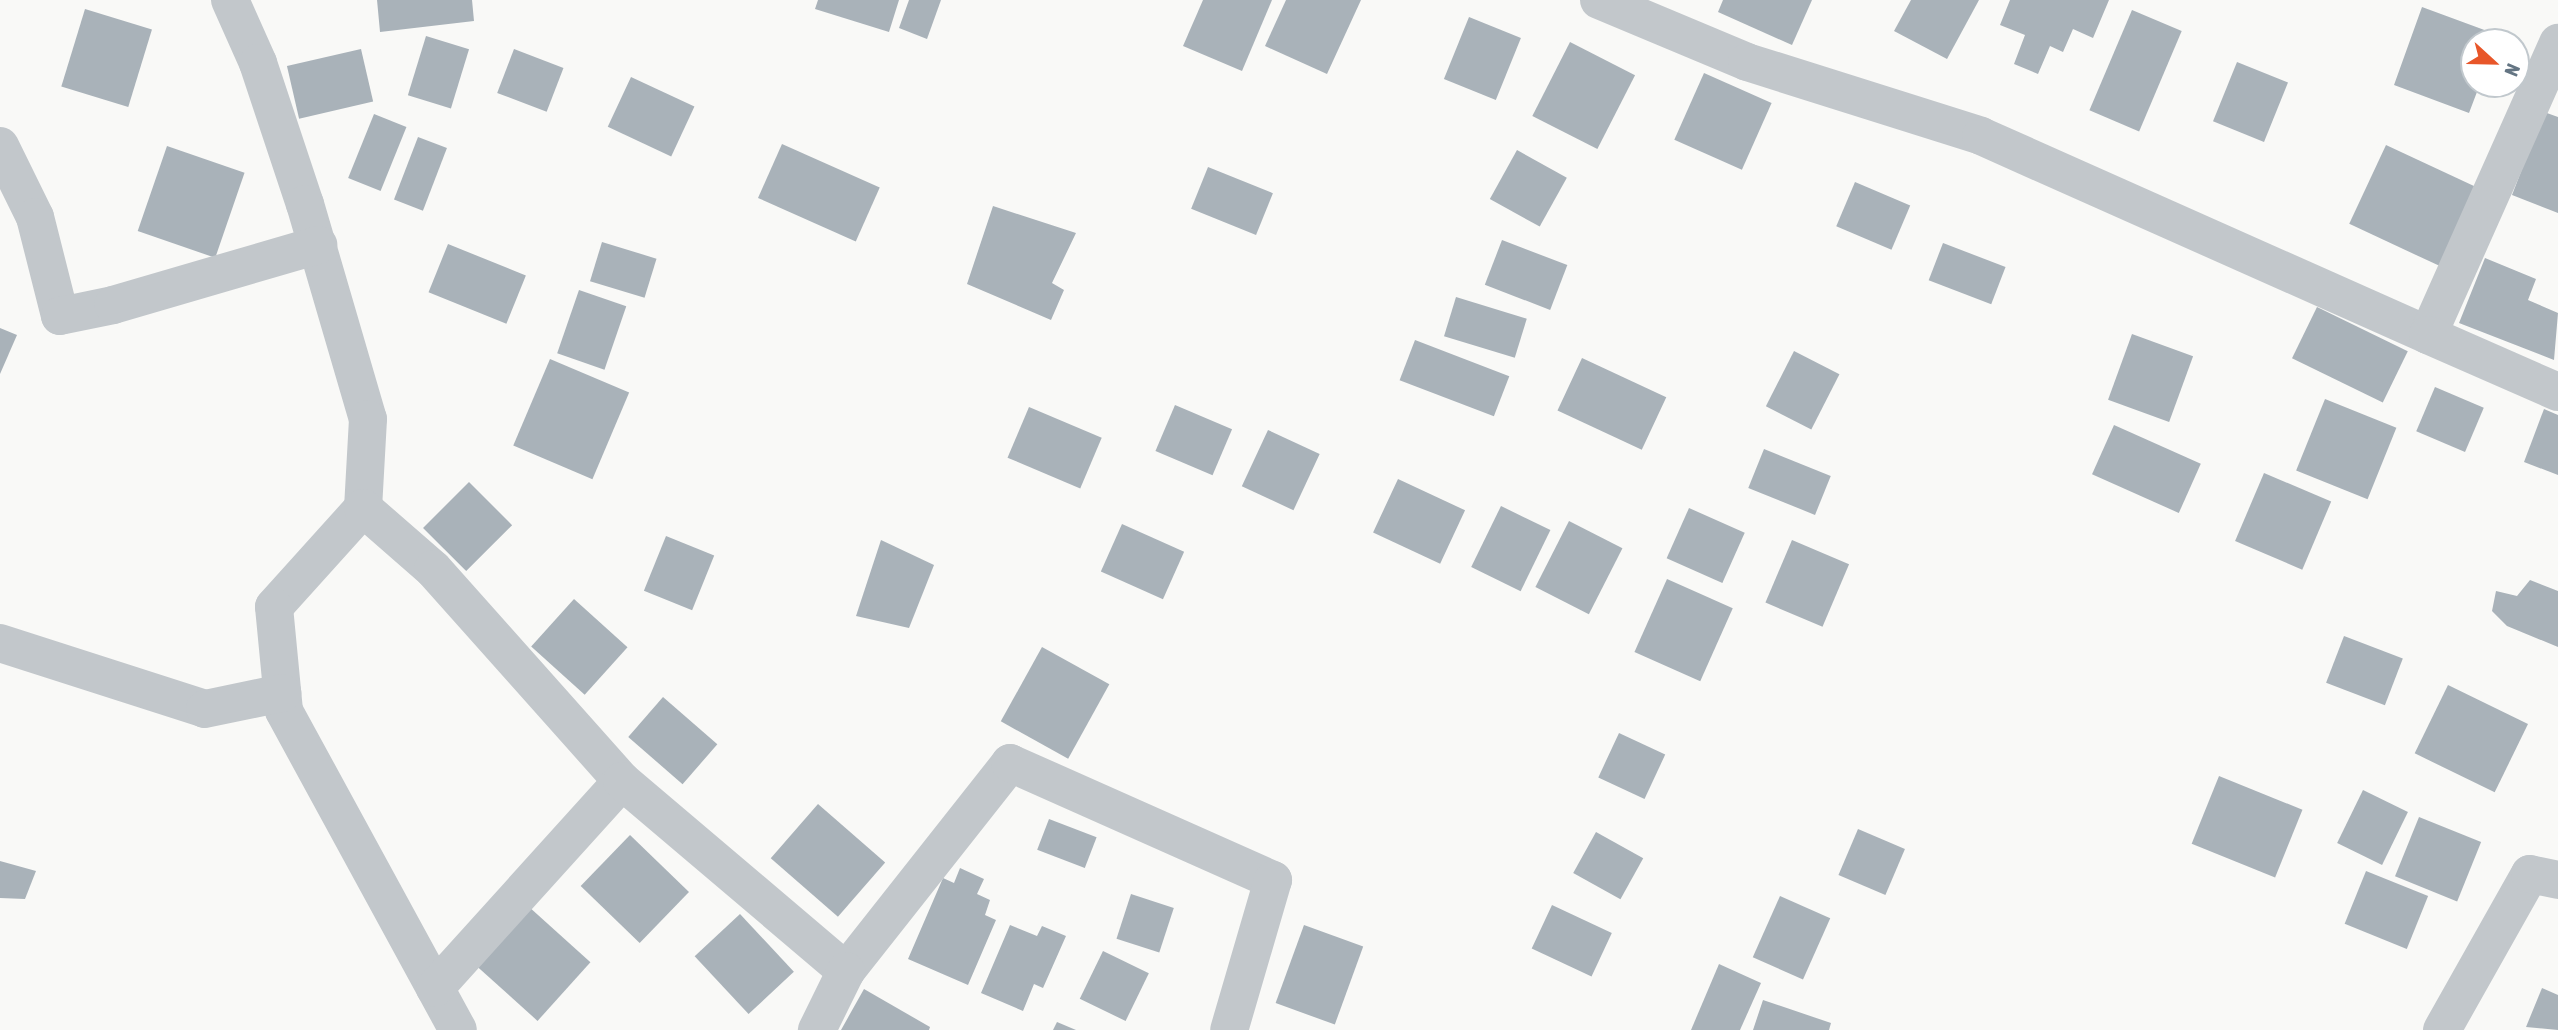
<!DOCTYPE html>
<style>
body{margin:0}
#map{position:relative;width:2558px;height:1030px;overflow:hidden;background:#f9f9f7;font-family:"Asap Condensed",sans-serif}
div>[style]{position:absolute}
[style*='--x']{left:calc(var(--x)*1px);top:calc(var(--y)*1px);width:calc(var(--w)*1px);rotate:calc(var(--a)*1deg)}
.building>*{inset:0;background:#a9b2b9;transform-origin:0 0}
.minor>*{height:38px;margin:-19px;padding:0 19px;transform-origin:19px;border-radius:19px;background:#c2c7cb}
span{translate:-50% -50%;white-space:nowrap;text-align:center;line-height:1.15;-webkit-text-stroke:7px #fff;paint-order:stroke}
.north{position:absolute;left:2460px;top:28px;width:70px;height:70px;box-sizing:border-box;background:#fff;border:2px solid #c1c8cd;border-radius:50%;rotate:112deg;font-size:19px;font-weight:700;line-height:28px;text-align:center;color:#647583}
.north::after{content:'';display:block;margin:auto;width:24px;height:32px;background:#e85629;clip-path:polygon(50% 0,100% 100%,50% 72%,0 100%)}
</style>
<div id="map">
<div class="building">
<i style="clip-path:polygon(377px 0,472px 0,474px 21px,380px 32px)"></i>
<i style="clip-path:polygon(818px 0,899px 0,889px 32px,815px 9px)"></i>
<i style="clip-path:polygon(909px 0,941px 0,927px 39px,899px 28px)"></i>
<i style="clip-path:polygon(1203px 0,1272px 0,1242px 71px,1183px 46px)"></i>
<i style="clip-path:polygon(1286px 0,1361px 0,1327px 74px,1265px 46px)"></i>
<i style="clip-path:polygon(1723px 0,1812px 0,1792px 45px,1718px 12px)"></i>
<i style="clip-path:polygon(1911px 0,1979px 0,1947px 59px,1894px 31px)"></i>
<i style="clip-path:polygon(2010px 0,2109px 0,2093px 38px,2073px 29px,2063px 52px,2050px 46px,2038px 74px,2014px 64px,2025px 35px,2000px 25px)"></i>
<i style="clip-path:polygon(2422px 7px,2498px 35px,2495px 42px,2474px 42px,2474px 84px,2480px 84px,2469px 113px,2394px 85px)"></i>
<i style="left:85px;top:9px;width:70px;height:81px;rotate:17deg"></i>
<i style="left:2132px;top:10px;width:54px;height:109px;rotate:23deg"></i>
<i style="left:1469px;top:17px;width:56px;height:67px;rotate:22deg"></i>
<i style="left:426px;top:36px;width:45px;height:62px;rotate:17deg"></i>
<i style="left:1570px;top:42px;width:73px;height:83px;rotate:27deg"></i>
<i style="left:361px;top:49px;width:54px;height:76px;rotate:77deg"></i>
<i style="left:514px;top:49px;width:53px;height:47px;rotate:21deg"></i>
<i style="left:2237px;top:62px;width:55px;height:64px;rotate:22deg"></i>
<i style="left:1704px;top:73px;width:74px;height:73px;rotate:24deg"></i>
<i style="left:631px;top:77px;width:70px;height:55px;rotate:25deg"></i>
<i style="clip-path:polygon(2544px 112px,2558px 117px,2558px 213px,2512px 195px)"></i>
<i style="left:374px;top:114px;width:35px;height:69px;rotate:22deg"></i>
<i style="left:418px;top:137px;width:31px;height:67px;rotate:21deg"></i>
<i style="left:782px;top:144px;width:107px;height:59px;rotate:24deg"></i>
<i style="left:2386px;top:145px;width:100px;height:87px;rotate:25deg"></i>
<i style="left:167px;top:146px;width:82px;height:90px;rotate:19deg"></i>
<i style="left:1517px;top:150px;width:57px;height:56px;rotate:29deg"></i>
<i style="left:1208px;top:167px;width:70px;height:45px;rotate:22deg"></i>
<i style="left:1855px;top:182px;width:60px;height:48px;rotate:23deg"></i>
<i style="clip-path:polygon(993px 206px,1076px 233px,1052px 283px,1064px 290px,1051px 320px,967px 284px)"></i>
<i style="left:1502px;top:240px;width:70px;height:48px;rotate:21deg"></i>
<i style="left:602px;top:242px;width:57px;height:41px;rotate:17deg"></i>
<i style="left:1943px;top:243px;width:67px;height:40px;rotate:21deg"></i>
<i style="left:448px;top:244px;width:84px;height:52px;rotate:22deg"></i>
<i style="clip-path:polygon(2485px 258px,2536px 279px,2528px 300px,2558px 313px,2554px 360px,2459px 323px)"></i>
<i style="left:579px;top:290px;width:50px;height:67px;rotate:19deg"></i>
<i style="left:1456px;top:297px;width:74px;height:41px;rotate:17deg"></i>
<i style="left:2317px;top:307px;width:101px;height:57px;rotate:26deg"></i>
<i style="clip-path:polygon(0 328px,17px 335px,0 374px)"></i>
<i style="left:2132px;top:334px;width:65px;height:70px;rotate:20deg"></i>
<i style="left:1415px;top:340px;width:101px;height:43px;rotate:21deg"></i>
<i style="left:1794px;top:351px;width:51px;height:62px;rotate:27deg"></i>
<i style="left:1582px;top:358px;width:93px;height:58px;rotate:25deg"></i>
<i style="left:550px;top:359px;width:86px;height:94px;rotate:23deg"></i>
<i style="left:2435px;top:387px;width:53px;height:48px;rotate:23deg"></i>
<i style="left:2325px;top:399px;width:77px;height:77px;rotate:22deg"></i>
<i style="left:1175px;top:405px;width:62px;height:50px;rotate:23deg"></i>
<i style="left:1029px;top:407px;width:79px;height:55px;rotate:23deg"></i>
<i style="clip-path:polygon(2544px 409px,2558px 415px,2558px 475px,2524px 462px)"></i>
<i style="left:2114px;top:425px;width:95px;height:54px;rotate:24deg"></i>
<i style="left:1268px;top:430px;width:57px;height:62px;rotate:25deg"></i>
<i style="left:1764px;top:449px;width:72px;height:42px;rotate:22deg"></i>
<i style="left:2264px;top:473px;width:73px;height:74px;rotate:23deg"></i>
<i style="left:1398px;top:479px;width:74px;height:59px;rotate:25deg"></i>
<i style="left:469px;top:482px;width:61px;height:65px;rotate:45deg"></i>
<i style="left:1501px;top:506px;width:55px;height:68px;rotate:26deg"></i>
<i style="left:1689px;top:508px;width:61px;height:55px;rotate:24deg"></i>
<i style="left:1569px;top:521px;width:60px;height:74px;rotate:27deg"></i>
<i style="left:1122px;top:524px;width:68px;height:52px;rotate:24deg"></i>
<i style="left:666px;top:536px;width:52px;height:59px;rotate:22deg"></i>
<i style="clip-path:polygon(881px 540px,934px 565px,909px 628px,856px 616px)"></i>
<i style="left:1792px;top:540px;width:62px;height:68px;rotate:23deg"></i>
<i style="left:1667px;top:579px;width:72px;height:80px;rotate:24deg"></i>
<i style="clip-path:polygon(2530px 580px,2558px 591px,2558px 647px,2507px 626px,2492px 611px,2496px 591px,2517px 596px)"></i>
<i style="left:574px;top:599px;width:72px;height:64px;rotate:42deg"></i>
<i style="left:2344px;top:636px;width:63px;height:50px;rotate:21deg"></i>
<i style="left:1042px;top:647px;width:77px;height:85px;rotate:29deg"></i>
<i style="left:2448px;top:685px;width:89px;height:76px;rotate:26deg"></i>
<i style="left:663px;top:697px;width:72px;height:53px;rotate:41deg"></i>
<i style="left:1619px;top:733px;width:51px;height:49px;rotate:25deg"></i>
<i style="left:2219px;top:776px;width:90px;height:73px;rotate:22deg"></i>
<i style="left:2363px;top:790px;width:50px;height:59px;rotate:26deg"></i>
<i style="left:818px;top:804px;width:89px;height:72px;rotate:41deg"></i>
<i style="left:2419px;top:817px;width:67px;height:64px;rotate:22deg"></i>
<i style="left:1049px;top:819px;width:51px;height:33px;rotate:21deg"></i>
<i style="left:1858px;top:829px;width:51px;height:50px;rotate:23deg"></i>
<i style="left:1596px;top:832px;width:54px;height:47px;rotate:29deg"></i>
<i style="left:630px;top:835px;width:82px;height:71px;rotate:44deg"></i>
<i style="clip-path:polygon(0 861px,36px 871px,25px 899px,0 898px)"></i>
<i style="clip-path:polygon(960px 868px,984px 879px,977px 894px,990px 900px,985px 915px,996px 920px,968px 985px,908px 959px,943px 878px,954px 883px)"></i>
<i style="left:2366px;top:871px;width:67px;height:57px;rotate:22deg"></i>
<i style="left:1131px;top:894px;width:45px;height:47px;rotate:18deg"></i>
<i style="left:1780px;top:896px;width:55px;height:67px;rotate:24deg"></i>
<i style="left:1552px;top:905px;width:66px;height:48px;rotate:25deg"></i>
<i style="left:528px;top:906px;width:84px;height:79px;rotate:42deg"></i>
<i style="left:740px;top:914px;width:79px;height:62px;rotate:47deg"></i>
<i style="clip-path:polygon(1010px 925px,1037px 936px,1042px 926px,1066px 936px,1043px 988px,1034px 984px,1023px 1011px,981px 993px)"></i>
<i style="left:1304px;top:925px;width:63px;height:83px;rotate:20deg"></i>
<i style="left:1103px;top:951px;width:51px;height:53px;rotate:26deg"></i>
<i style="clip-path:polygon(1719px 964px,1761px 983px,1740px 1030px,1691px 1030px)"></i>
<i style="clip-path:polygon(2542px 988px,2558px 995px,2558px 1030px,2526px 1027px)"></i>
<i style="clip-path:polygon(864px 989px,930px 1027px,929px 1030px,841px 1030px)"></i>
<i style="clip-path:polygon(1763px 1000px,1831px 1023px,1829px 1030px,1753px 1030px)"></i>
<i style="clip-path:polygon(1057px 1022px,1076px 1030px,1053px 1030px)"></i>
</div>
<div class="minor">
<i style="--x:230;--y:0;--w:69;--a:66"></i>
<i style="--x:258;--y:63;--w:149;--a:71.6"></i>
<i style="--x:305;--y:204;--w:224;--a:73.7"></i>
<i style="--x:368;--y:419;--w:89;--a:93.2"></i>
<i style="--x:363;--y:508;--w:133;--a:132"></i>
<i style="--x:274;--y:607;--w:104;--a:84.5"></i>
<i style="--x:284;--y:711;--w:363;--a:61.4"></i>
<i style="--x:1599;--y:0;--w:160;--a:22.7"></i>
<i style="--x:1747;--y:62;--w:245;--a:17.5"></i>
<i style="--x:1981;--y:136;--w:489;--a:24"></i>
<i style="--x:2428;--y:335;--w:320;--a:-66"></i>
<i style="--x:0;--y:146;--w:79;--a:63.8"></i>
<i style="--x:35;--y:217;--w:102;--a:75.8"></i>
<i style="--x:60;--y:316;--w:54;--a:-11.7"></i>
<i style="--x:113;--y:305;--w:214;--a:-16.3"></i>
<i style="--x:2428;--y:335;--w:142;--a:23.7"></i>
<i style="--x:363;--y:508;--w:93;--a:41.1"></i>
<i style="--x:433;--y:569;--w:284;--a:48.3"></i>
<i style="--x:0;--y:643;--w:215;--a:17.8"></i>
<i style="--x:205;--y:709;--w:79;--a:-11.7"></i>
<i style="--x:846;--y:971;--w:265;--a:-51.7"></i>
<i style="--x:1010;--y:763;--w:288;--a:24"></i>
<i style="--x:1273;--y:880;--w:156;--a:106.3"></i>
<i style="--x:435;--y:988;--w:279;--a:-47.9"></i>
<i style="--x:622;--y:781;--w:294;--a:40.3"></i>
<i style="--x:846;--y:971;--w:66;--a:116.2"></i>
<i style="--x:2442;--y:1030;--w:179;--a:-60.6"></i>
<i style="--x:2530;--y:874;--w:29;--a:12"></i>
</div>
<div class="north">N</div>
</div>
